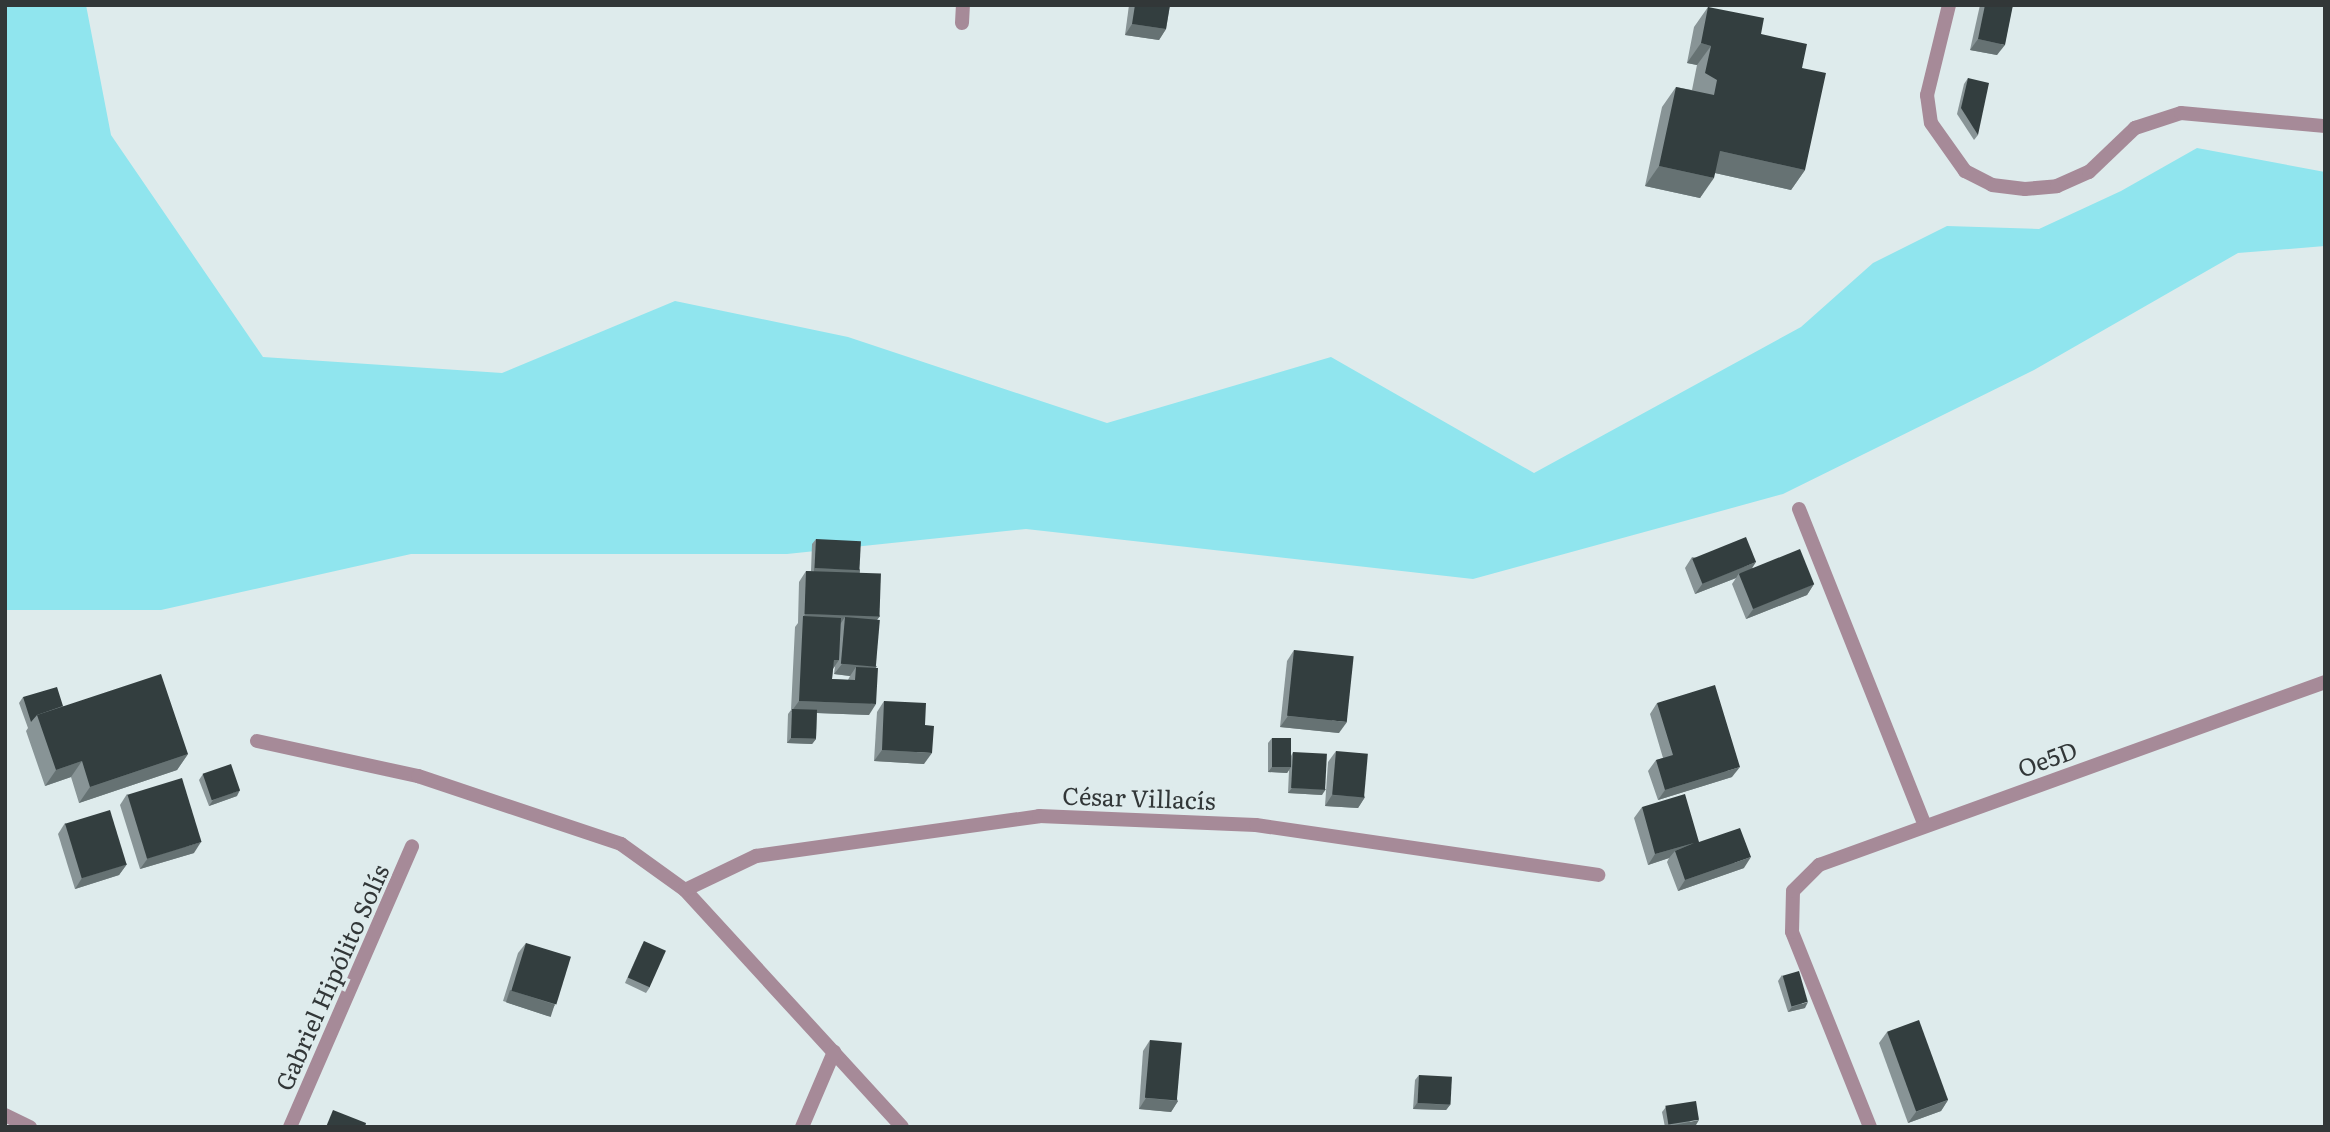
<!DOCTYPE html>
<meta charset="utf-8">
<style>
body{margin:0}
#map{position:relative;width:2330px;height:1132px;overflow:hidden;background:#deebec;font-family:Literata,serif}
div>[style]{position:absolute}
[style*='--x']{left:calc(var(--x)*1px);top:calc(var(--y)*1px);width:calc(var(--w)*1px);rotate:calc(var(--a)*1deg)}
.green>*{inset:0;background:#90e5ee}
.lane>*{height:14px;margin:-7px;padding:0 7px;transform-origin:7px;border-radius:7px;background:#a68a98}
.street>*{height:14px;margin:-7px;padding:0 7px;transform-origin:7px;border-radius:7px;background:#a68a98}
.wall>*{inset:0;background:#889496}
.shaded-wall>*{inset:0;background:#667273;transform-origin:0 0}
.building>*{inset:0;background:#333e3f;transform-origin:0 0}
span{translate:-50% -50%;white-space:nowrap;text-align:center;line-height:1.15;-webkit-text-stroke:7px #deebec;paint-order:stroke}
.street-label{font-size:24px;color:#323738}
.frame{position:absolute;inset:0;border:7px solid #323738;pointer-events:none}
</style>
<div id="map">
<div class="green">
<i style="clip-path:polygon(5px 5px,86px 5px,111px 135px,263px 357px,502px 373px,675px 301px,848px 337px,1107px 423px,1331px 357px,1534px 473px,1801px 327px,1873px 263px,1947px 226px,2039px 229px,2121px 191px,2197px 148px,2325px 172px,2325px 246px,2238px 253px,2034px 370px,1783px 494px,1473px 579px,1026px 529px,787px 554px,411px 554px,161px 610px,5px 610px)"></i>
</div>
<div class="lane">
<i style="--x:1799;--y:509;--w:341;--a:68.3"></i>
</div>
<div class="street">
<i style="--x:1949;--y:5;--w:93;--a:103.7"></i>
<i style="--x:1927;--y:95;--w:28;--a:82"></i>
<i style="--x:1931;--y:123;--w:59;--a:54.7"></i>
<i style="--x:1965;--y:171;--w:30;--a:27"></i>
<i style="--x:1992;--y:185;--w:33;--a:7"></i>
<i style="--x:2025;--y:189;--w:32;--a:-5"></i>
<i style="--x:2057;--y:186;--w:35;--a:-24"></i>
<i style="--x:2089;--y:172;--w:64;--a:-43.7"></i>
<i style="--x:2135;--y:128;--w:48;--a:-18.1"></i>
<i style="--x:2181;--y:113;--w:145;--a:5.2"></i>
<i style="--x:962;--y:23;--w:18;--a:-87"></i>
<i style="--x:257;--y:741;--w:165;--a:12.3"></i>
<i style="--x:418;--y:776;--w:214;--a:18.5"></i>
<i style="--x:621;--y:844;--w:79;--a:35.7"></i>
<i style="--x:685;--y:890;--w:321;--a:47.5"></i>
<i style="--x:685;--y:890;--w:79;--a:-25.6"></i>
<i style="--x:756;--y:856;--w:286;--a:-8"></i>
<i style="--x:1039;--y:816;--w:217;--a:2.4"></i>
<i style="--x:1256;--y:825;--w:346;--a:8.3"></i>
<i style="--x:5;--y:1115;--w:28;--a:26"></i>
<i style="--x:290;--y:1127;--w:306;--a:-66.5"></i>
<i style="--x:802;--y:1127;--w:82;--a:-66.9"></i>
<i style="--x:1870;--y:1127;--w:210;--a:-111.8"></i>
<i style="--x:1792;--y:932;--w:41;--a:-88.6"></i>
<i style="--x:1793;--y:891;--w:37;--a:-45"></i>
<i style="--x:1819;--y:865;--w:538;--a:-19.88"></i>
</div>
<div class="wall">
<i style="clip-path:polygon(1129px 5px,1170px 5px,1166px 29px,1159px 40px,1125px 35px)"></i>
<i style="clip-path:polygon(1980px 5px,2013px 5px,1997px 55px,1970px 50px)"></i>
<i style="clip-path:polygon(1708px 7px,1761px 34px,1802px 68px,1805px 170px,1791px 190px,1715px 173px,1700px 198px,1645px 186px,1662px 107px,1676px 87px,1692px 90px,1697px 65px,1687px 63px,1694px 27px)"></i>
<i style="clip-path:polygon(1968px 78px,1978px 135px,1974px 140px,1957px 114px,1964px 84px)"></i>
<i style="clip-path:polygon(evenodd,816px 539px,860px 570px,858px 573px,880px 616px,877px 619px,876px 668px,869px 715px,817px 713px,816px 739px,812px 744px,787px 743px,788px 714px,791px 710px,795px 627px,798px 623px,799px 582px,806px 571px,811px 571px,812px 544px,816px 539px,835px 666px,834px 674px,850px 676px,848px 680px,832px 679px,833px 669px,835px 666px)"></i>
<i style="clip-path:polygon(1692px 557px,1753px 568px,1814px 584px,1807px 595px,1746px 619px,1732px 584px,1736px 578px,1695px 594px,1685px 568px)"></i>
<i style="clip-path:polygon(1294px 650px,1339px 733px,1280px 727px,1287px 661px)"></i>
<i style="clip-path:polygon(23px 697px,63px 706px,188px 754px,177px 770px,79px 803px,71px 777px,45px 786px,26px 731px,28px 728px,19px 703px)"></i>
<i style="clip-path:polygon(884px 701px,924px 764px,874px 761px,877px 712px)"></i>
<i style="clip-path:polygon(1657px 703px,1732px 777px,1658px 800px,1648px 771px,1656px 760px,1663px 758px,1650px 714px)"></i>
<i style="clip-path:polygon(1272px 738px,1291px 756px,1293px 752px,1322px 795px,1288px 793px,1289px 770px,1287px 773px,1268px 772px,1268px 743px)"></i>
<i style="clip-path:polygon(1336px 751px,1365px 797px,1358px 808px,1325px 806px,1328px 762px)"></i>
<i style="clip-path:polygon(203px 774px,237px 796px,209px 806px,199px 780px)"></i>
<i style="clip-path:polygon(127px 794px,194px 853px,140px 869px,120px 805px)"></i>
<i style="clip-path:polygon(1642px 807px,1699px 842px,1744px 868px,1678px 891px,1667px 862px,1669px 858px,1648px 865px,1634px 818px)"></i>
<i style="clip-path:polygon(65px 823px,127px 864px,119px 875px,75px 889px,58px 834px)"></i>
<i style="clip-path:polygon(644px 941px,650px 987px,646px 993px,625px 983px,641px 947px)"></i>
<i style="clip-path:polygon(526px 943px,555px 1005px,548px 1016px,503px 1001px,518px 953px)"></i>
<i style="clip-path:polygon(1782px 975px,1805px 1008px,1788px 1012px,1778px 981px)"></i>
<i style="clip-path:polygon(1887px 1032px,1948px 1100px,1941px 1111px,1908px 1123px,1879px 1043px)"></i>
<i style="clip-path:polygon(1150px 1040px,1178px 1101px,1171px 1112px,1139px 1109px,1143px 1051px)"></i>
<i style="clip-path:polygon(1419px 1075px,1450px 1105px,1446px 1110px,1413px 1109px,1415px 1080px)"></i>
<i style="clip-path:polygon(1666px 1107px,1696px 1125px,1687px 1127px,1665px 1127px,1662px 1112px)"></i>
</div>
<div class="shaded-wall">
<i style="clip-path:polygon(1132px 24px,1166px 29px,1159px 40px,1125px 35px)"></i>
<i style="clip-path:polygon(1978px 39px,2005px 45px,1997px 55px,1970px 50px)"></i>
<i style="clip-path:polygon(1701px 43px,1711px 46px,1697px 65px,1687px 63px)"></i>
<i style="clip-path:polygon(1720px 151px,1805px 170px,1791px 190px,1706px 171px)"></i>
<i style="clip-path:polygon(1659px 166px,1714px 178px,1700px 198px,1645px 186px)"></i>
<i style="clip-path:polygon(1756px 562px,1749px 573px,1739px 573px,1736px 578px,1695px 594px,1703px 583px)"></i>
<i style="left:814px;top:568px;width:46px;height:7px;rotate:2deg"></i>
<i style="clip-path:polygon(1814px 584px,1807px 595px,1746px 619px,1754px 608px)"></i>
<i style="clip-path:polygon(805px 614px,880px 616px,872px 627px,845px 617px,839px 626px,803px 618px)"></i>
<i style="clip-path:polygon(834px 660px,839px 660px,832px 670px)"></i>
<i style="clip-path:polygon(842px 664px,877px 666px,869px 677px,856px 667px,850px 676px,834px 674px)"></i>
<i style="clip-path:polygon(799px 701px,876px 704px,869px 715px,791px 712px)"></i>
<i style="clip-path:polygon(1288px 716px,1347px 722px,1339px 733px,1280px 727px)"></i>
<i style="clip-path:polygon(791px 738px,816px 739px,812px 744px,787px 743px)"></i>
<i style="clip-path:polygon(882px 750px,932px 753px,924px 764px,874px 761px)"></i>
<i style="clip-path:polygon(188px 754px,177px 770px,79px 803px,90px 787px)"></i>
<i style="clip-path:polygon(82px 761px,71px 777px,45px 786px,56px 770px)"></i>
<i style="clip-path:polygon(1272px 767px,1291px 767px,1287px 773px,1268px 772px)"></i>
<i style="clip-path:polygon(1740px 767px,1732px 777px,1658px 800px,1665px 790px)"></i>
<i style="clip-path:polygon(1292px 788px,1326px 789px,1322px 795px,1288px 793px)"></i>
<i style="clip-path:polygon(240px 790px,237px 796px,209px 806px,213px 800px)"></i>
<i style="clip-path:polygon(1332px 795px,1365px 797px,1358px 808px,1325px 806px)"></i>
<i style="clip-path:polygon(201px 842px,194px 853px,140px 869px,148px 858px)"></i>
<i style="clip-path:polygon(1694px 843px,1675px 851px,1669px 858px,1648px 865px,1655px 854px)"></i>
<i style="clip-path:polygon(1751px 857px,1744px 868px,1678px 891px,1685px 880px)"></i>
<i style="clip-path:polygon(127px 864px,119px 875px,75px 889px,82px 878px)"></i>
<i style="left:510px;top:990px;width:47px;height:13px;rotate:18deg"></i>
<i style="clip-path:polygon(1808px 1002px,1805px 1008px,1788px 1012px,1792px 1007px)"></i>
<i style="clip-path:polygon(1146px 1098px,1178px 1101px,1171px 1112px,1139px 1109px)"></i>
<i style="clip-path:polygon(1948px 1100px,1941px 1111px,1908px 1123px,1916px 1112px)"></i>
<i style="clip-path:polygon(1417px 1103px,1450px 1105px,1446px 1110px,1413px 1109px)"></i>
<i style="clip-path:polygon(1699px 1120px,1696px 1125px,1687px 1127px,1668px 1127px,1669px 1126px)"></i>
</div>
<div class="building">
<i style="clip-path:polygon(1135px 5px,1170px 5px,1166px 29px,1132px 24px)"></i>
<i style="clip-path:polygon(1985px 5px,2013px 5px,2005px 45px,1978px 39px)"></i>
<i style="clip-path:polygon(1708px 7px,1764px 18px,1761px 34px,1807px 44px,1802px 68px,1826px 73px,1805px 170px,1720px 151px,1714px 178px,1659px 166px,1676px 87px,1714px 95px,1717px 80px,1705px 73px,1711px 46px,1701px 43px)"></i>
<i style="clip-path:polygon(1968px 78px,1989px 83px,1978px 135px,1961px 108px)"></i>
<i style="left:1746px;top:537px;width:27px;height:58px;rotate:68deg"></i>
<i style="left:816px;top:539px;width:45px;height:29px;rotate:3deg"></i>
<i style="left:1800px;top:549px;width:38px;height:66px;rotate:68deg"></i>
<i style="left:806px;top:571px;width:75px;height:43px;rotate:2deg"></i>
<i style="clip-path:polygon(803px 616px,841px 618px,839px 660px,834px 660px,832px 679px,855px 680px,856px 667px,878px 668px,876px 704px,799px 701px)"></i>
<i style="left:845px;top:617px;width:35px;height:47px;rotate:5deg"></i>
<i style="left:1294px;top:650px;width:60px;height:66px;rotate:6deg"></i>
<i style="clip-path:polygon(161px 674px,188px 754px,90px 787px,82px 761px,56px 770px,37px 715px)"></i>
<i style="clip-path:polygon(1715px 685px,1740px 767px,1665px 790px,1656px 760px,1673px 755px,1657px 703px)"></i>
<i style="clip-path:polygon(57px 687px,63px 706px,37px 715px,31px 722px,23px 697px)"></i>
<i style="clip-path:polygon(884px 701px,926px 703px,925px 725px,934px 726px,932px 753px,882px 750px)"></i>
<i style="left:792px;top:709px;width:25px;height:29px;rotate:2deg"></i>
<i style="left:1272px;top:738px;width:19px;height:29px"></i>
<i style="left:1336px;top:751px;width:32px;height:44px;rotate:5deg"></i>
<i style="left:1293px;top:752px;width:34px;height:36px;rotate:3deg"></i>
<i style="left:231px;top:764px;width:28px;height:30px;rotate:71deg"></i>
<i style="left:182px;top:778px;width:67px;height:57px;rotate:73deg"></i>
<i style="clip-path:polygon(1685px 794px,1699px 842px,1740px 828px,1751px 857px,1685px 880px,1675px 851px,1694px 843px,1655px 854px,1642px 807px)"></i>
<i style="left:110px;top:810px;width:57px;height:47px;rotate:73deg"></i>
<i style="left:644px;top:941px;width:24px;height:40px;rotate:24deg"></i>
<i style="left:526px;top:943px;width:47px;height:50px;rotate:17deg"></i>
<i style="left:1799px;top:971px;width:32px;height:17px;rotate:74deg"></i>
<i style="left:1919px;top:1020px;width:85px;height:34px;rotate:70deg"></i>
<i style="left:1150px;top:1040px;width:32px;height:58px;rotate:5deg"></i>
<i style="left:1419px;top:1075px;width:33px;height:28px;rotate:3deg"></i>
<i style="left:1696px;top:1101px;width:19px;height:31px;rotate:81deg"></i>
<i style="clip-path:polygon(333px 1110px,366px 1123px,365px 1127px,326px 1127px)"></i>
</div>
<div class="street-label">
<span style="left:2047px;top:758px;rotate:-20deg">Oe5D</span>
<span style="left:1139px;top:797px;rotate:2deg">César Villacís</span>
<span style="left:331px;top:977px;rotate:-66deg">Gabriel Hipólito Solís</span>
</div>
<div class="frame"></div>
</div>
